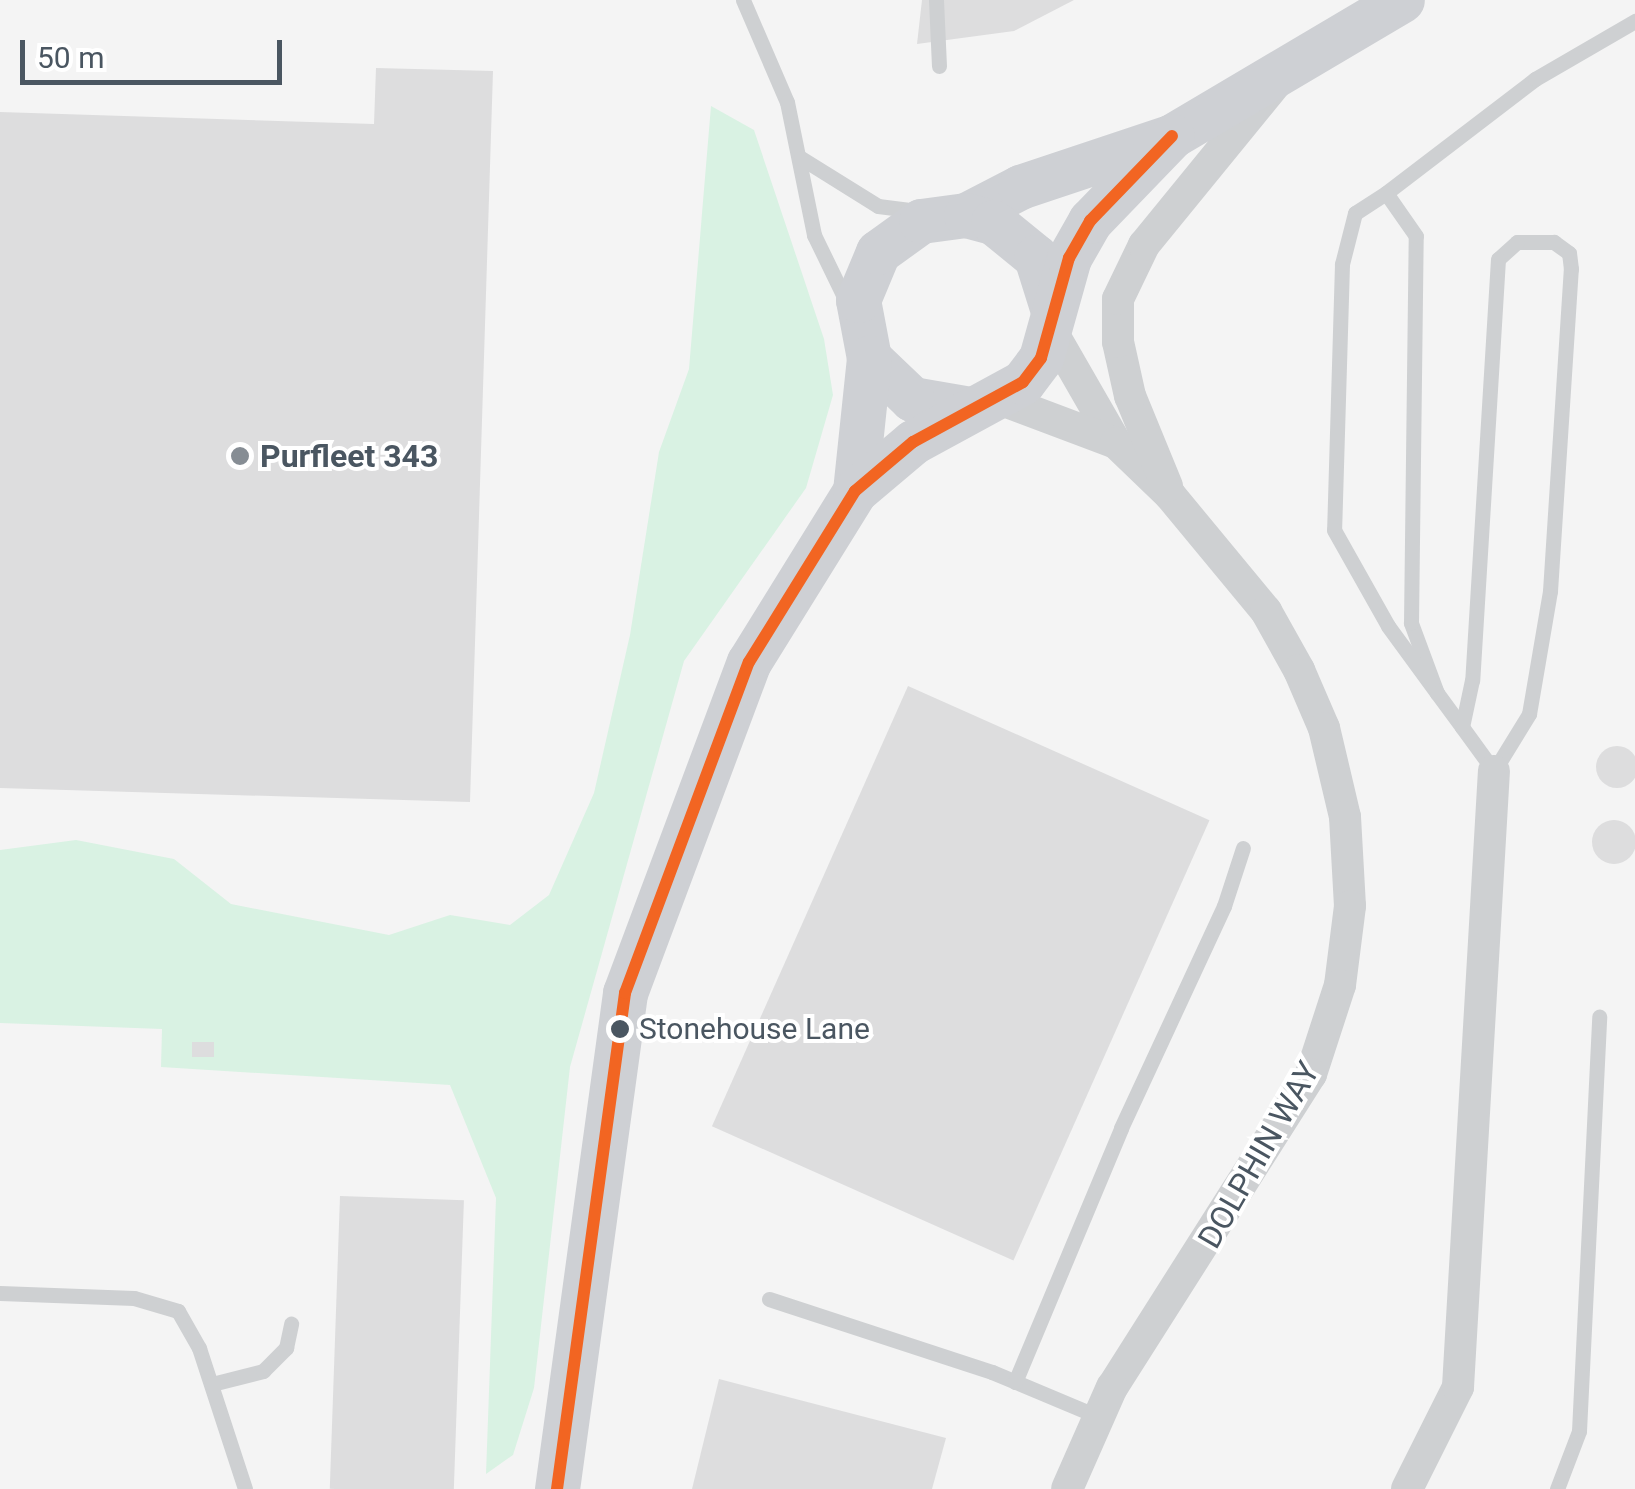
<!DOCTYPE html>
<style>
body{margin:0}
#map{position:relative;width:1635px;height:1489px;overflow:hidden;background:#f4f4f4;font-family:Roboto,sans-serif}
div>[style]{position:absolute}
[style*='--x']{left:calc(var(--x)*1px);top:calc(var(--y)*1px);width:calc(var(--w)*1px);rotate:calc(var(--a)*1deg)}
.green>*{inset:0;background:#d9f2e3}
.building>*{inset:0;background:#ddddde;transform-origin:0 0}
.round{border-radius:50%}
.lane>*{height:15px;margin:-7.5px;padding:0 7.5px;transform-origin:7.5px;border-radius:7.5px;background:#ced0d2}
.street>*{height:32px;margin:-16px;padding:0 16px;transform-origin:16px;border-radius:16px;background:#ced0d2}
.secondary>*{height:45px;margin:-22.5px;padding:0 22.5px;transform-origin:22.5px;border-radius:22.5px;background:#ced0d4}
.bus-1>*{height:12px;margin:-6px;padding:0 6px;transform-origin:6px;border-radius:6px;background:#f26522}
.dots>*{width:28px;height:28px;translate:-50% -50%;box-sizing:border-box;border:5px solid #fff;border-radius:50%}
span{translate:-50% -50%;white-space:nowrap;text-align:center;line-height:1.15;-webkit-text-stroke:8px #fff;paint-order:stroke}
.bus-label{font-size:30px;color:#4a5661}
.left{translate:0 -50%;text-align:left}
.poi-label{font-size:32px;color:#4a5661;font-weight:700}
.street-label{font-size:32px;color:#4a5661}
.scale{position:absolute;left:20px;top:40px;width:262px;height:45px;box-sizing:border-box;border:5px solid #4a5661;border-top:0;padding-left:12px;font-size:30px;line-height:35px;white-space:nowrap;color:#4a5661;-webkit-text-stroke:8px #fff;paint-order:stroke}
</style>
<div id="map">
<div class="green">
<i style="clip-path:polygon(711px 106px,754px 130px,824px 339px,833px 395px,806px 488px,684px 661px,570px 1067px,534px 1388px,513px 1455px,486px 1474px,496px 1198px,450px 1085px,161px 1067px,162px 1029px,0 1023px,0 850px,76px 840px,174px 859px,231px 904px,389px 935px,450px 915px,510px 925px,549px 895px,594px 793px,630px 635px,659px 452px,689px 369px)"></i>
</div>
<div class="building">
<i style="clip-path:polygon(922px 0,1074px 0,1014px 31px,917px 44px)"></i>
<i style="clip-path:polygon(376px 68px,493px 71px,470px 802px,0 788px,0 112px,374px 124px)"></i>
<i style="left:908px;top:686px;width:330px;height:482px;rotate:24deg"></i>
<i class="round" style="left:1596px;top:746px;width:42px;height:42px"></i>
<i class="round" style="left:1592px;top:820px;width:44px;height:44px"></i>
<i style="left:192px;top:1042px;width:22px;height:15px"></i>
<i style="left:340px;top:1196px;width:124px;height:293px;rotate:2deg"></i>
<i style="clip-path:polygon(719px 1379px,946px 1438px,932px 1489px,692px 1489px)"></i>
</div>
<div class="lane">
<i style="--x:743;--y:0;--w:111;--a:66.7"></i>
<i style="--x:787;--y:102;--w:136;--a:78.5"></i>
<i style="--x:814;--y:235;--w:78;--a:64.1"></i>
<i style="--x:936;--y:0;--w:66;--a:87.4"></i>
<i style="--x:801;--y:158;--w:91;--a:31.9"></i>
<i style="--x:878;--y:206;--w:40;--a:7.1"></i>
<i style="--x:1386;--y:193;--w:188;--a:-37.4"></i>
<i style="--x:1535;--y:79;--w:116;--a:-30.1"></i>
<i style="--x:1437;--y:693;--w:75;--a:-110.4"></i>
<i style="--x:1411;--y:623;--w:387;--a:-89.3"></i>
<i style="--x:1416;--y:236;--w:52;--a:-124.9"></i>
<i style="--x:1386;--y:193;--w:37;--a:147"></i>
<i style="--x:1355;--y:213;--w:53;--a:104.3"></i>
<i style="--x:1342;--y:264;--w:266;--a:91.7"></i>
<i style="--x:1334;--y:530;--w:110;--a:60.6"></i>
<i style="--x:1388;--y:626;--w:83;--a:53.8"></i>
<i style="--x:1437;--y:693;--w:42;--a:53.7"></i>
<i style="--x:1462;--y:727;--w:54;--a:54"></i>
<i style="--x:1494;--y:771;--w:67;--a:-58.4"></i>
<i style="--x:1529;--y:714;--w:125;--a:-80.3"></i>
<i style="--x:1550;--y:591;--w:323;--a:-86.3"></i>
<i style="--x:1571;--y:269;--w:16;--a:-97"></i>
<i style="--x:1569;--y:253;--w:19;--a:-144"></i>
<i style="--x:1554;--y:242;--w:37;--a:180"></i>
<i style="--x:1517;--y:242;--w:25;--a:138"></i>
<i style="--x:1498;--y:259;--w:422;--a:93.5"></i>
<i style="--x:1472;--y:680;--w:48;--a:102"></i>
<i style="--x:0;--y:1293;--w:134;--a:2.1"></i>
<i style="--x:134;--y:1298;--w:46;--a:16.5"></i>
<i style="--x:178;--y:1311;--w:43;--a:60.4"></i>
<i style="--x:199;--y:1348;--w:148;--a:71.9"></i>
<i style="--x:769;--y:1299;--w:235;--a:18.1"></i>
<i style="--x:992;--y:1372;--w:116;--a:22.8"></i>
<i style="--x:1015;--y:1382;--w:275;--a:-67.3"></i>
<i style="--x:1121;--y:1128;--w:245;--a:-65.1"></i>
<i style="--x:1224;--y:906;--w:61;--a:-71.9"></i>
<i style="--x:212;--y:1384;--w:53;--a:-14.3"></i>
<i style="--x:263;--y:1371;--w:33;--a:-45"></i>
<i style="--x:286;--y:1348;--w:25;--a:-78"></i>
<i style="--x:1557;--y:1489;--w:62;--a:-69.2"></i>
<i style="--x:1579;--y:1431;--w:415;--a:-87.2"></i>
</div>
<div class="street">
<i style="--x:1051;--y:330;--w:130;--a:60.1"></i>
<i style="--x:999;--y:399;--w:125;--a:20.6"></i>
<i style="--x:1116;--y:443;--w:75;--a:43.9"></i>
<i style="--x:1170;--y:495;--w:151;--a:50.4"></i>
<i style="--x:1266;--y:611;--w:68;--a:60.8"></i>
<i style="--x:1299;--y:670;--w:63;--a:66.7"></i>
<i style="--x:1324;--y:728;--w:91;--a:76.7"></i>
<i style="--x:1345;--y:817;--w:89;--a:86.8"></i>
<i style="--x:1350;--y:906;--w:80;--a:97.2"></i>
<i style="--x:1340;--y:985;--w:94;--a:108"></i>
<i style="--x:1311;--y:1074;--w:371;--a:122.4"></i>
<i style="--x:1112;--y:1387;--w:111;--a:113.8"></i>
<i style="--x:1167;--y:486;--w:97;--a:-112.3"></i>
<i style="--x:1130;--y:396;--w:55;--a:-102.5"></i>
<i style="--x:1118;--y:342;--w:43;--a:-90"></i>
<i style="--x:1118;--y:299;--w:60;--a:-64.3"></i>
<i style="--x:1144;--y:245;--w:210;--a:-50.8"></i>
<i style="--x:1407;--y:1489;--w:114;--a:-63.4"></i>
<i style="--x:1458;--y:1387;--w:617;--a:-86.66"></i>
</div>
<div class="secondary">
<i style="--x:966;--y:215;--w:61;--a:-27.4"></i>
<i style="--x:1020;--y:187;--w:160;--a:-18.5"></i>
<i style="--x:1172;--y:136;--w:267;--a:-30.6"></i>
<i style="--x:970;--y:409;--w:59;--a:-170.2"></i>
<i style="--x:912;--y:399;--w:59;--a:-136.4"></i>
<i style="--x:869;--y:358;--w:59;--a:-100.7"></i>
<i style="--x:858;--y:300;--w:52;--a:-67.4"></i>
<i style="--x:878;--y:252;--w:53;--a:-35.8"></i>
<i style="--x:921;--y:221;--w:45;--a:-7.6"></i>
<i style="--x:966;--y:215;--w:28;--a:15"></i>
<i style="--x:993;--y:222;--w:55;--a:39.1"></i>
<i style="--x:1036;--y:257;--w:57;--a:72.5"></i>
<i style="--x:855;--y:491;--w:134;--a:-84"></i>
<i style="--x:557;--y:1489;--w:501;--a:-82.19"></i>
<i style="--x:625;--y:993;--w:353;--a:-69.5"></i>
<i style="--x:749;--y:662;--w:201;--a:-58.2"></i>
<i style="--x:855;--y:491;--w:76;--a:-40.2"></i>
<i style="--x:913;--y:442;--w:125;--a:-28.6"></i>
<i style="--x:1023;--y:382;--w:30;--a:-53"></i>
<i style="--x:1041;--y:358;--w:104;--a:-74.4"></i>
<i style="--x:1069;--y:258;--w:43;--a:-60.4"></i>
<i style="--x:1090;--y:221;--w:118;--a:-46"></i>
</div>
<div class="bus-1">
<i style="--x:557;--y:1489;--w:501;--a:-82.19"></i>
<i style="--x:625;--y:993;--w:353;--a:-69.5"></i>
<i style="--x:749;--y:662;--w:201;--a:-58.2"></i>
<i style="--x:855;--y:491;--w:76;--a:-40.2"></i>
<i style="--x:913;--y:442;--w:125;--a:-28.6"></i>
<i style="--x:1023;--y:382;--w:30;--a:-53"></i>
<i style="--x:1041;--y:358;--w:104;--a:-74.4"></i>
<i style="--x:1069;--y:258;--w:43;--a:-60.4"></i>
<i style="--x:1090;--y:221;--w:118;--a:-46"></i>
</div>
<div class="dots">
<i style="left:240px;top:456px;background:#868d94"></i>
<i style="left:620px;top:1029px;background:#4a5661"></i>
</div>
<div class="bus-label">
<span class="left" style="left:639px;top:1029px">Stonehouse Lane</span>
</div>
<div class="poi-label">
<span class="left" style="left:260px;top:456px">Purfleet 343</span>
</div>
<div class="street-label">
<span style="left:1259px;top:1155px;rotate:-60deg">DOLPHIN WAY</span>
</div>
<div class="scale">50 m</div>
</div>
